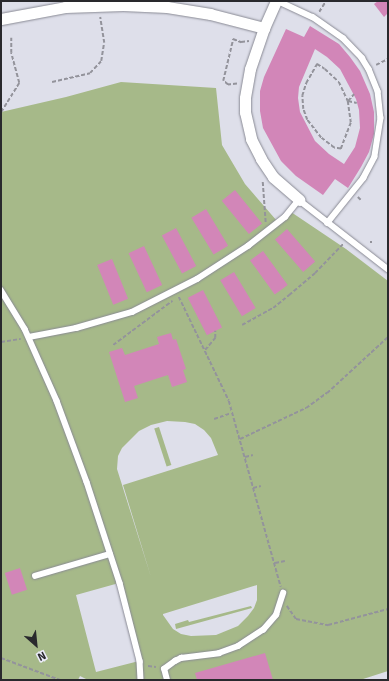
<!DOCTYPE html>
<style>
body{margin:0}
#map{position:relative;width:389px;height:681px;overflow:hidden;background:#dedfea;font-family:Signika,sans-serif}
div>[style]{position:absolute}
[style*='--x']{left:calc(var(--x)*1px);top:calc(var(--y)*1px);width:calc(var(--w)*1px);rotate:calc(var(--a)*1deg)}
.green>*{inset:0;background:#a6b989;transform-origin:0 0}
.building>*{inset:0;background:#d286b8;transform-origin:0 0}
.path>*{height:1.5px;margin-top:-0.75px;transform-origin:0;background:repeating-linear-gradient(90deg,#93939b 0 4px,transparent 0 6px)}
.roads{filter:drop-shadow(0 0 1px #898a94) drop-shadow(0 0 1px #898a94)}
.lane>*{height:5.5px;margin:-2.75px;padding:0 2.75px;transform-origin:2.75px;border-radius:2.75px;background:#fff}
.street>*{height:11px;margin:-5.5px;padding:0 5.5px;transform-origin:5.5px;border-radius:5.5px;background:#fff}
span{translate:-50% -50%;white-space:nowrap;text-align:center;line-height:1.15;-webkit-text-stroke:4px #ebecf8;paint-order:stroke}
.frame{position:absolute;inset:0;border:2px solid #29292d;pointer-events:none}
.north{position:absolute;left:16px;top:625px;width:40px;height:40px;-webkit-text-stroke:3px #ebecf8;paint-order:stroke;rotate:153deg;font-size:11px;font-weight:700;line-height:16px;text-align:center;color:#29292d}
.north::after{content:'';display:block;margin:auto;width:14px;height:18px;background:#29292d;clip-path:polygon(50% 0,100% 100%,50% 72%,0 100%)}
</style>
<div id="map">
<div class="green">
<i style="clip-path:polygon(evenodd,121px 82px,216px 88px,222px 145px,245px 184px,277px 221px,288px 210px,346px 249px,388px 281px,388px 671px,360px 680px,88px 680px,80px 676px,78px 680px,1px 680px,1px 112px,66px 97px,121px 82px,167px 421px,185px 422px,195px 424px,204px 430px,211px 438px,218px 455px,123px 485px,151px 577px,117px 469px,118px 456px,122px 448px,139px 431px,151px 425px,167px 421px,121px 82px,119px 583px,139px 661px,96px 672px,76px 595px,119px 583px,121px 82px,257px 585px,257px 600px,254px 608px,248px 616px,238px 626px,216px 635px,191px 636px,181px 634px,173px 629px,163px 615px,163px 614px,257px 585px)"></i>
<i style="left:159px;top:427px;width:40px;height:5px;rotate:72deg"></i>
<i style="clip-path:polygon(251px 606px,252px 608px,176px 629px,175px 624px,188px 620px,189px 622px)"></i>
</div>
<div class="building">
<i style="clip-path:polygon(378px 1px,388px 1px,388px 13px,384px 17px,374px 4px)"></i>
<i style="clip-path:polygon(evenodd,310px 26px,339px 44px,350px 57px,360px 71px,370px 94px,374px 112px,374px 134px,369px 152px,361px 167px,348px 188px,335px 179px,323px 195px,296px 176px,281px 161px,263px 128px,260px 111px,260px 91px,264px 77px,286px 29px,304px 37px,310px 26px,315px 49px,327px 57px,340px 69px,356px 99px,359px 110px,360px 128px,355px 147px,344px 164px,329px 154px,315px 141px,300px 112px,298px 98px,299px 87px,315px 49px)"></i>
<i style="left:235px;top:190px;width:43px;height:17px;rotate:51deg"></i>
<i style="left:206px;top:209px;width:43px;height:17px;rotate:59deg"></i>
<i style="left:176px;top:228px;width:43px;height:16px;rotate:62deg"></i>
<i style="left:287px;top:229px;width:43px;height:16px;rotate:49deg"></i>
<i style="left:144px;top:246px;width:43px;height:17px;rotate:65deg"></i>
<i style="left:263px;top:251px;width:42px;height:16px;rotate:54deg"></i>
<i style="left:112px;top:259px;width:43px;height:16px;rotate:68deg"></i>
<i style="left:234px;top:272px;width:42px;height:16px;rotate:59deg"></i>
<i style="left:203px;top:290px;width:42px;height:17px;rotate:63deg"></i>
<i style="clip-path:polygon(171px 333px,173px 340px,176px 339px,186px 369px,183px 370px,187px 382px,172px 387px,168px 375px,134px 386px,138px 398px,125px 402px,109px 352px,122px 348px,125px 355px,159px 344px,157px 337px)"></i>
<i style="left:20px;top:568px;width:23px;height:16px;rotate:72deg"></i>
<i style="clip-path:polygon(265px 653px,273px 680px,197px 680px,195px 673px)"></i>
</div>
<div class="path">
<i style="--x:319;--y:12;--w:13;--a:-58"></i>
<i style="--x:317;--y:64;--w:9;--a:32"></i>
<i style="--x:325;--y:69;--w:19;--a:43"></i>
<i style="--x:339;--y:82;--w:21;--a:65"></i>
<i style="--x:348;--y:101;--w:22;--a:82"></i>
<i style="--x:351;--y:123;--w:28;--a:111"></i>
<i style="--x:341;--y:149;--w:7;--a:-172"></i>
<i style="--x:334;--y:148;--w:16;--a:-142"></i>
<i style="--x:321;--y:138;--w:23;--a:-128"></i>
<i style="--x:307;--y:120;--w:12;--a:-110"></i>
<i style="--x:303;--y:109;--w:13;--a:-94"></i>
<i style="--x:302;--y:96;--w:14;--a:-73"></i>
<i style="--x:306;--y:83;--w:22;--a:-60"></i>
<i style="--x:376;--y:65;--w:13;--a:-27"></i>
<i style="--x:52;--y:82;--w:39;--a:-13"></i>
<i style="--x:90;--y:73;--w:16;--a:-47"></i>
<i style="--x:101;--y:61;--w:18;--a:-81"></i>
<i style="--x:104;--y:43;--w:26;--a:-99"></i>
<i style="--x:237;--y:84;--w:9;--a:174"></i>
<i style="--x:228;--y:85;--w:6;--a:-141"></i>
<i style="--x:223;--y:81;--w:43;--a:-76.6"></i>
<i style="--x:233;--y:39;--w:9;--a:21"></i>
<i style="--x:241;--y:42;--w:8;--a:-7"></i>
<i style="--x:348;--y:101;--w:9;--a:13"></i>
<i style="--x:348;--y:101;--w:9;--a:-49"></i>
<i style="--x:1;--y:112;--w:34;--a:-58"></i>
<i style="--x:19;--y:83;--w:31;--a:-105"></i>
<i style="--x:11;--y:53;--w:15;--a:-90"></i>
<i style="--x:263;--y:182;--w:42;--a:85.9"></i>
<i style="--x:358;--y:197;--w:4;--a:45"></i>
<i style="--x:370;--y:242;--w:2;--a:0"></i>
<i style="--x:179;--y:297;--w:115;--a:64.3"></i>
<i style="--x:229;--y:401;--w:193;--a:74.4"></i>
<i style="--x:242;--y:325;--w:35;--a:-29"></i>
<i style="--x:273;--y:308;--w:21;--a:-39"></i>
<i style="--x:289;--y:295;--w:34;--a:-40"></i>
<i style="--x:315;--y:273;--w:40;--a:-46"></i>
<i style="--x:1;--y:342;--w:20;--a:-9"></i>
<i style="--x:113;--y:345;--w:74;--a:-36.7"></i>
<i style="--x:205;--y:350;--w:16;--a:-50"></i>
<i style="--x:215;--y:338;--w:7;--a:-90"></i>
<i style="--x:214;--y:419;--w:18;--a:-19"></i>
<i style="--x:240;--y:439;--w:73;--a:-25.2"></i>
<i style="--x:306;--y:408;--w:26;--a:-36"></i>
<i style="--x:327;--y:393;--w:83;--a:-42.6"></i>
<i style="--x:245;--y:457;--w:8;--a:-14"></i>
<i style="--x:253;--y:488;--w:8;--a:-14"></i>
<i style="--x:275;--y:563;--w:10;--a:-11"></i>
<i style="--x:287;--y:606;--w:16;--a:55"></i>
<i style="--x:296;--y:619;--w:33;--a:11"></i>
<i style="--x:328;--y:625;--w:62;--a:-14.9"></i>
<i style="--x:1;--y:658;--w:63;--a:20.4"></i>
<i style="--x:148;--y:666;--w:8;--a:7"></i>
</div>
<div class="roads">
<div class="lane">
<i style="--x:278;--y:1;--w:38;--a:25"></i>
<i style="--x:313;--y:17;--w:37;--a:35"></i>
<i style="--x:343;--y:38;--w:28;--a:46"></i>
<i style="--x:362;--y:58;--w:13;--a:58"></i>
<i style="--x:369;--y:69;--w:24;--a:68"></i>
<i style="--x:378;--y:91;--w:27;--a:84"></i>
<i style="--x:381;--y:118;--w:39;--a:99"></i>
<i style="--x:375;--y:157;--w:24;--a:118"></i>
<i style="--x:364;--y:178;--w:58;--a:128.7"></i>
<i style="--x:1;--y:290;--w:46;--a:58.4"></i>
<i style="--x:25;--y:329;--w:79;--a:66"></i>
<i style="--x:57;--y:401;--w:86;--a:69.7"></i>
<i style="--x:87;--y:482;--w:106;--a:71.9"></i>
<i style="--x:120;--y:583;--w:81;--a:75.6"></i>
<i style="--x:140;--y:661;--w:19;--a:87"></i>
<i style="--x:29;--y:337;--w:48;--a:-10.8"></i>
<i style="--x:76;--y:328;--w:58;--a:-15.9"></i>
<i style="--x:132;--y:312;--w:73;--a:-26.9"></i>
<i style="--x:197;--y:279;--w:61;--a:-32.9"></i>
<i style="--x:248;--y:246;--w:47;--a:-38.1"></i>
<i style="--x:285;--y:217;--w:22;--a:-51"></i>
<i style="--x:299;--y:200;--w:113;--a:37.8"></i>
<i style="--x:35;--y:576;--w:78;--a:-16.3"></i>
<i style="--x:167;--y:680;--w:11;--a:-105"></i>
<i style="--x:164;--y:669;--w:14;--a:-36"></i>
<i style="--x:175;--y:661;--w:7;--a:-27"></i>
<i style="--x:181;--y:658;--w:38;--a:-7"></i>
<i style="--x:219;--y:653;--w:20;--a:-20"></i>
<i style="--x:238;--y:646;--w:30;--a:-33"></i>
<i style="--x:263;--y:630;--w:20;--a:-49"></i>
<i style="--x:276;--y:615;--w:23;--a:-72"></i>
</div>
<div class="street">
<i style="--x:276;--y:1;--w:30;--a:114"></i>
<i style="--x:264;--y:28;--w:43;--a:108.9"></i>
<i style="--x:250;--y:69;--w:29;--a:100"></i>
<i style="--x:245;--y:98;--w:14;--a:90"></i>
<i style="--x:245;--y:112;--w:28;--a:77"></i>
<i style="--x:251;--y:139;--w:22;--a:63"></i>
<i style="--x:261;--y:159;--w:22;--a:56"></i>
<i style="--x:273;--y:177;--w:35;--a:41"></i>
<i style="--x:1;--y:19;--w:65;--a:-10.6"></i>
<i style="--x:65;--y:7;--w:58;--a:-2"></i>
<i style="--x:123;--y:5;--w:44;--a:2.6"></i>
<i style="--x:167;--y:7;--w:44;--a:9.2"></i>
<i style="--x:210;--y:14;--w:56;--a:14.5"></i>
</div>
</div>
<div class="frame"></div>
<div class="north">N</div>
</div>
